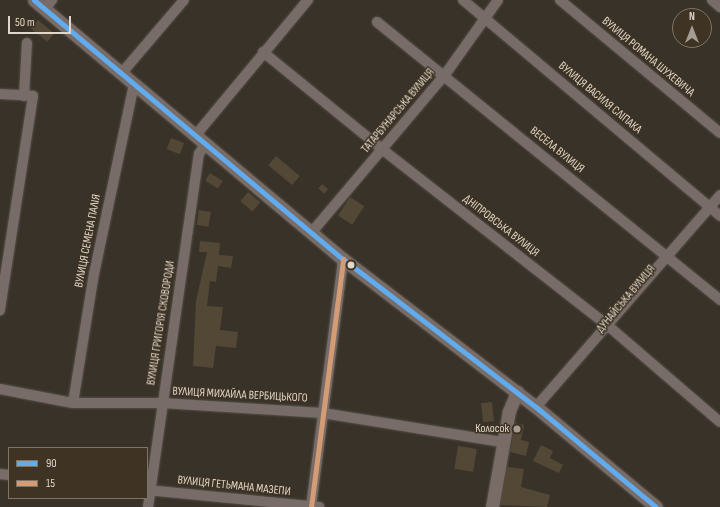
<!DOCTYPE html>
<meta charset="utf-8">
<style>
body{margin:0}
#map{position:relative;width:720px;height:507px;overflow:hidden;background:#393229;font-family:"Sofia Sans Condensed",sans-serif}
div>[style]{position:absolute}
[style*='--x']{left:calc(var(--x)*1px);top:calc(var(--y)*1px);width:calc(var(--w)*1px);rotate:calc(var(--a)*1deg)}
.building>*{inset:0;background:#534835;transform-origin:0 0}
.roads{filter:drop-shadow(0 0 1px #555048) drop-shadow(0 0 1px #555048)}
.minor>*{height:10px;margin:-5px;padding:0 5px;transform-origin:5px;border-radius:5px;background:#786c69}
.major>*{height:13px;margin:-6.5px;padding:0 6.5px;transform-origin:6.5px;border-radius:6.5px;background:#796b66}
.bus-1>*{height:5px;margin:-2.5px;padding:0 2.5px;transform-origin:2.5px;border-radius:2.5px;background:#60acee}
.bus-2>*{height:5px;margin:-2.5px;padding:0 2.5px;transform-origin:2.5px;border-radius:2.5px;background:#d39c74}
.dots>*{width:11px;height:11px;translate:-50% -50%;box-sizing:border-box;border:2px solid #3f3323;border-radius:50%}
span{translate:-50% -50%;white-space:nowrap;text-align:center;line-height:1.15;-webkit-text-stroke:3px #3f3323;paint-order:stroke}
.street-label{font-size:12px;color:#dfd7cd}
.poi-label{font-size:12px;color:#dfd7cd}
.right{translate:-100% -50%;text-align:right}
.legend{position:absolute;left:8px;top:447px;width:140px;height:52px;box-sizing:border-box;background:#3f3323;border:1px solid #7f7567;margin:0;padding:5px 7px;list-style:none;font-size:12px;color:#dfd7cd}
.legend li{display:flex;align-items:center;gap:8px;height:20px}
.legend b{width:20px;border:1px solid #7f7567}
.north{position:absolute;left:672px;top:8px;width:40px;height:40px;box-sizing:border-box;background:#3f3323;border:1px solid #7f7567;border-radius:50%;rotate:0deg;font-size:11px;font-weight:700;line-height:16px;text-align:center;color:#dfd7cd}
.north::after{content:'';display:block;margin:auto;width:14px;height:18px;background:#a59d94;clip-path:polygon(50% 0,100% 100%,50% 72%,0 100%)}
.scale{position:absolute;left:8px;top:16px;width:63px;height:18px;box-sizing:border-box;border:2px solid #dfd7cd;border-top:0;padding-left:5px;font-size:12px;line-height:14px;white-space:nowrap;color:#dfd7cd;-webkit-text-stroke:3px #3f3323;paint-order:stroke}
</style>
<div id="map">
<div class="building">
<i style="left:38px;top:20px;width:21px;height:11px;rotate:39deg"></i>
<i style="left:171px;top:138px;width:14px;height:12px;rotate:21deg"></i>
<i style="left:276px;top:156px;width:31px;height:12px;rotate:40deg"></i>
<i style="left:210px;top:173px;width:15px;height:9px;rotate:32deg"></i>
<i style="left:322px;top:184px;width:8px;height:6px;rotate:40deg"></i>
<i style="left:248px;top:192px;width:16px;height:12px;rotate:40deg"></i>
<i style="left:350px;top:197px;width:17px;height:22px;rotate:33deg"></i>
<i style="left:199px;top:210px;width:12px;height:15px;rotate:9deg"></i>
<i style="clip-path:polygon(200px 241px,220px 243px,219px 255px,233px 256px,231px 268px,218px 266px,216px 282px,210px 281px,207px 306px,223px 307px,220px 330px,238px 332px,236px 348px,216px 346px,213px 368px,193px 366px,196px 301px,207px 252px,199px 252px)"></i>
<i style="left:492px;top:402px;width:19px;height:11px;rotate:84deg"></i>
<i style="clip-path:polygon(515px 423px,524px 425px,521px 440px,529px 442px,526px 456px,510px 452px)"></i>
<i style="clip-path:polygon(541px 445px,553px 451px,550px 458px,563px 465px,559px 473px,533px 461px)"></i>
<i style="left:458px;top:446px;width:19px;height:23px;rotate:9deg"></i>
<i style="clip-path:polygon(507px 467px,524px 469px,521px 487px,550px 495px,547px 507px,500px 505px)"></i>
</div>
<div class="roads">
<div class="minor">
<i style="--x:463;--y:0;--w:336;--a:40"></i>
<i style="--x:560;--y:0;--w:208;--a:39.7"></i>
<i style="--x:712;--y:0;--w:11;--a:41"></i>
<i style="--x:45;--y:8;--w:11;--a:-49"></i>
<i style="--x:377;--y:22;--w:442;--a:39"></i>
<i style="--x:263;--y:52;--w:155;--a:39.2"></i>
<i style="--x:383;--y:150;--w:283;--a:38"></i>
<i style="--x:606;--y:324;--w:150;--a:40.7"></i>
<i style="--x:121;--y:74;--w:97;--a:-49.6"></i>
<i style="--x:0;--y:94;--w:33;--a:3"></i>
<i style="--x:33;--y:96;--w:217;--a:98.8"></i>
<i style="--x:24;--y:96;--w:53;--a:-86.8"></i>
<i style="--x:195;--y:136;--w:177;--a:-50.3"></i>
<i style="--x:312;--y:232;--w:204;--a:-49.8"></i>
<i style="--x:444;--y:76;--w:93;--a:-54.6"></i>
<i style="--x:0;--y:389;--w:74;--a:10.9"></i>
<i style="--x:73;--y:403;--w:89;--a:0"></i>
<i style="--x:162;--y:403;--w:161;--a:3.6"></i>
<i style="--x:323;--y:413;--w:181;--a:9.2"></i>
<i style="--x:73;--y:403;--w:131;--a:-80.8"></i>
<i style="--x:94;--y:274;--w:193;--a:-78.1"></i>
<i style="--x:536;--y:407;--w:281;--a:-49"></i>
<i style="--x:0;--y:474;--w:9;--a:6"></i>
<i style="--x:147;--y:490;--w:173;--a:5.6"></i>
<i style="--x:148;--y:507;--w:357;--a:-81.8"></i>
<i style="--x:199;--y:154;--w:12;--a:-59"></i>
<i style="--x:311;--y:507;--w:250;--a:-82.6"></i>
</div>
<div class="major">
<i style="--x:34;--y:0;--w:403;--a:40"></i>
<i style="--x:343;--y:259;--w:243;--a:37.5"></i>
<i style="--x:536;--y:407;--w:156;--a:39.8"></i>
<i style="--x:492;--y:507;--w:97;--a:-80"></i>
<i style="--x:509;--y:411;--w:21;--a:-67"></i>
</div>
</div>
<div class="bus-1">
<i style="--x:34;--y:0;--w:403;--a:40"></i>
<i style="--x:343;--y:259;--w:243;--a:37.5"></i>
<i style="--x:536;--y:407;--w:156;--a:39.8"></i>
</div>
<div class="bus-2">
<i style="--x:311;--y:507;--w:250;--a:-82.6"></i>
</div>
<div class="dots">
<i style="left:351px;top:265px;background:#dfd7cd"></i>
<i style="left:517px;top:429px;background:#a59d94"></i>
</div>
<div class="street-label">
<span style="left:648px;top:57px;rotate:40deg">ВУЛИЦЯ РОМАНА ШУХЕВИЧА</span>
<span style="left:600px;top:98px;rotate:40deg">ВУЛИЦЯ ВАСИЛЯ СЛІПАКА</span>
<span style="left:398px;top:111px;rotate:-50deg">ТАТАРБУНАРСЬКА ВУЛИЦЯ</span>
<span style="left:557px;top:150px;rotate:39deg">ВЕСЕЛА ВУЛИЦЯ</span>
<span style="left:501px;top:226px;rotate:38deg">ДНІПРОВСЬКА ВУЛИЦЯ</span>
<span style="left:88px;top:241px;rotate:-79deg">ВУЛИЦЯ СЕМЕНА ПАЛІЯ</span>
<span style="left:626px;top:299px;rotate:-50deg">ДУНАЙСЬКА ВУЛИЦЯ</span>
<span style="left:161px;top:323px;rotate:-81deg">ВУЛИЦЯ ГРИГОРІЯ СКОВОРОДИ</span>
<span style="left:240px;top:395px;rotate:3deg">ВУЛИЦЯ МИХАЙЛА ВЕРБИЦЬКОГО</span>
<span style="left:234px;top:486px;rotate:6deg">ВУЛИЦЯ ГЕТЬМАНА МАЗЕПИ</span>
</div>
<div class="poi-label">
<span class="right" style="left:509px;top:429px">Колосок</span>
</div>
<ul class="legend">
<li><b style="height:5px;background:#60acee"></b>90</li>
<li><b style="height:5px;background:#d39c74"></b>15</li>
</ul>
<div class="north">N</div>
<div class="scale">50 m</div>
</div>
